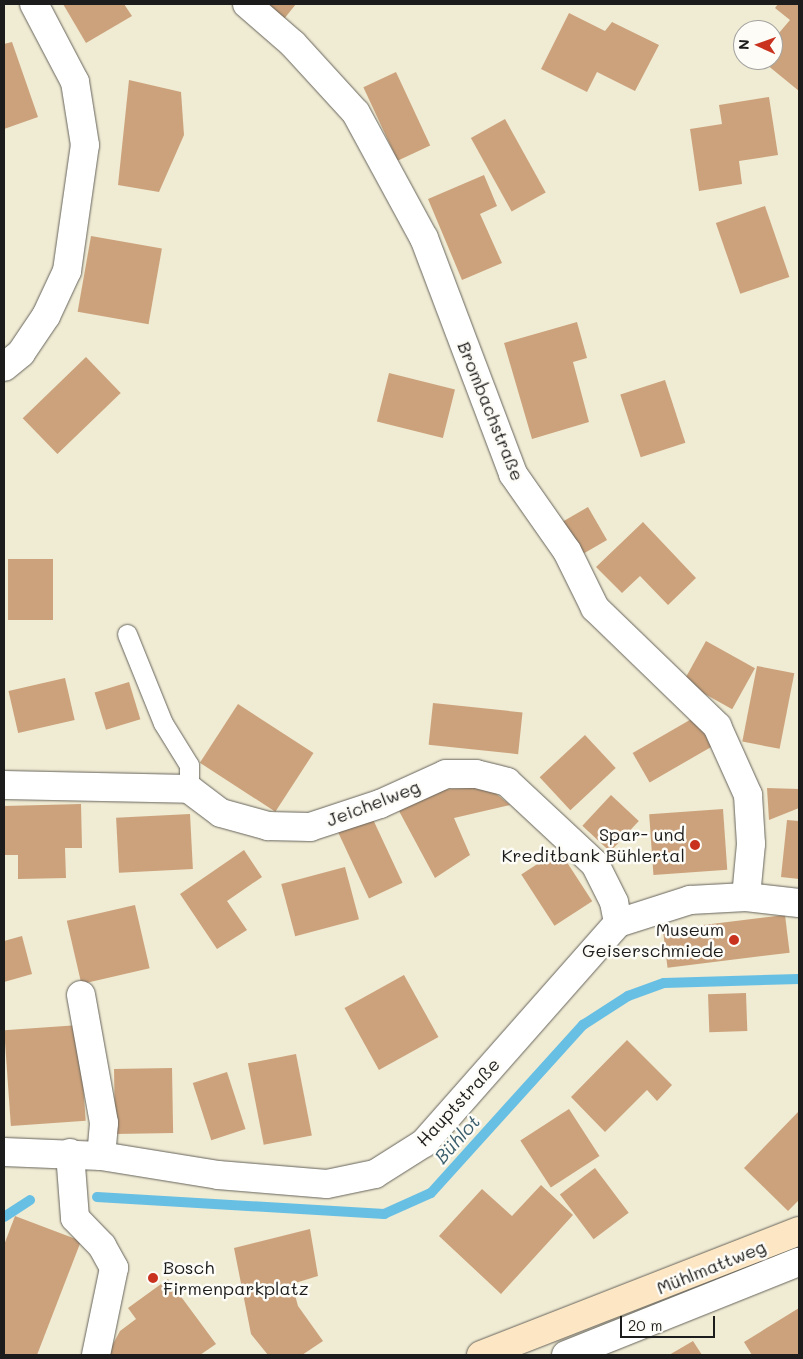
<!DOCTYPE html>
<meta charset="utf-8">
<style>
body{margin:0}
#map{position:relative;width:803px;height:1359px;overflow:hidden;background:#f0ebd3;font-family:Mali,sans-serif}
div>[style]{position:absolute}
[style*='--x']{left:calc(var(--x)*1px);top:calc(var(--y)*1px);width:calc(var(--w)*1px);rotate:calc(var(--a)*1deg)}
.stream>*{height:10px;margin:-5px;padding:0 5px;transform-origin:5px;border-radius:5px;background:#67bfe4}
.building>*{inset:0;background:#cba27c;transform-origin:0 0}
.roads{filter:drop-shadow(0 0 1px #66645c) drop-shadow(0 0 1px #66645c)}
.service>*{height:19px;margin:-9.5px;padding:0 9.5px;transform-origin:9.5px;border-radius:9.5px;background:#fff}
.minor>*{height:28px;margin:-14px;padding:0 14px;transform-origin:14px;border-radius:14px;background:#fff}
.secondary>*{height:28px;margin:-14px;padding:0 14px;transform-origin:14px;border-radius:14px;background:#fce6c4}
.dots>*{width:14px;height:14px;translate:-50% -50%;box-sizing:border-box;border:2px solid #fdfcf7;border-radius:50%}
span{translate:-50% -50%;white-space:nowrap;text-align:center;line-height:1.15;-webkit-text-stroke:5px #fdfcf7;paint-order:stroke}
.street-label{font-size:18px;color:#1c1c1c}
.poi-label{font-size:18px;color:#1c1c1c}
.right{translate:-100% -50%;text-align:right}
.left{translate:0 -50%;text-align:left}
.water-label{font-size:19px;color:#3a5d6c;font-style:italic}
.frame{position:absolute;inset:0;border:5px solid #1c1c1c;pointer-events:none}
.north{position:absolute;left:733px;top:20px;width:50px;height:50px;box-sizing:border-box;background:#fdfcf7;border:1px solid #a3a29f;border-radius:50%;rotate:272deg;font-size:14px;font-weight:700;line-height:20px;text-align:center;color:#1c1c1c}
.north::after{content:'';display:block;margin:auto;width:18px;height:22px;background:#c8321e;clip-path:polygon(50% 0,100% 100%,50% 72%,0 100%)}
.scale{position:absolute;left:620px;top:1316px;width:95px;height:22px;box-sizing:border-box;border:2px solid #1c1c1c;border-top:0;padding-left:6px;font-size:15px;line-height:18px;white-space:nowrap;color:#1c1c1c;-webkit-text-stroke:4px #fdfcf7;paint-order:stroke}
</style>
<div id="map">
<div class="stream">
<i style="--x:97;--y:1197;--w:288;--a:3.4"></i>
<i style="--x:384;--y:1214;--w:51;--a:-24.1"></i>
<i style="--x:431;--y:1193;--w:227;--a:-47.9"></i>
<i style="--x:583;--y:1025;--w:54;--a:-32.8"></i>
<i style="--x:628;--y:996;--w:38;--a:-20"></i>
<i style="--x:664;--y:983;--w:135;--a:-1.7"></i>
<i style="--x:4;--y:1217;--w:31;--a:-33"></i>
</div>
<div class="building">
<i style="clip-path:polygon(63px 4px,124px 4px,132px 16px,86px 43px)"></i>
<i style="clip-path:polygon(265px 4px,296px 4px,284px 19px)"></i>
<i style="clip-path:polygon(778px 4px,799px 4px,799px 91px,761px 60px,773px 60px,773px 40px,790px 20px,775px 8px)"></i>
<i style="clip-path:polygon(569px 13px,605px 31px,612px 22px,659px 45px,635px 91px,597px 72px,587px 92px,541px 69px)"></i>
<i style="clip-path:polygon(12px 42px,38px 117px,4px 129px,4px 44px)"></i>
<i style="left:396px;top:72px;width:81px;height:36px;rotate:65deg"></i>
<i style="clip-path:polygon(129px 80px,181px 92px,184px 135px,159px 192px,118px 185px)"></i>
<i style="clip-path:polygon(769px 97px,778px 155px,739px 161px,742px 184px,699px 191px,690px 129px,722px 124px,719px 105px)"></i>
<i style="left:505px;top:119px;width:84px;height:39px;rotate:61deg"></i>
<i style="clip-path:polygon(484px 175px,497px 206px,480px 214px,502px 263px,462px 280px,428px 199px)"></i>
<i style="left:765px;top:206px;width:75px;height:52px;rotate:71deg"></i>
<i style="left:91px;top:236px;width:72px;height:77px;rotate:10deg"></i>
<i style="clip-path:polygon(577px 322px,587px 358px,573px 362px,589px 422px,532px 439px,504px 343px)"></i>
<i style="left:86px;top:357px;width:50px;height:88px;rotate:46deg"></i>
<i style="left:389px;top:373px;width:68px;height:50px;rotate:14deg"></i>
<i style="left:665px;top:380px;width:66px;height:47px;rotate:72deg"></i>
<i style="left:588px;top:507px;width:38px;height:29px;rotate:60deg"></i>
<i style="clip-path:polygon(643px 522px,696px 578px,668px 605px,640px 576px,622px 593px,596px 567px)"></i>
<i style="left:8px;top:559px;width:45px;height:61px"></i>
<i style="left:706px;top:641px;width:56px;height:47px;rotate:29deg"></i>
<i style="left:757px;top:666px;width:38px;height:77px;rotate:11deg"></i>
<i style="left:65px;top:678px;width:43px;height:58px;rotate:77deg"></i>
<i style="left:129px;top:682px;width:39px;height:36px;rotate:73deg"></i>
<i style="left:433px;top:703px;width:90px;height:42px;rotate:6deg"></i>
<i style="left:238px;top:704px;width:90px;height:70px;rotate:33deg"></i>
<i style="left:695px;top:717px;width:34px;height:72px;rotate:60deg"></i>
<i style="left:585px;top:735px;width:45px;height:62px;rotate:47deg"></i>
<i style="clip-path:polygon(488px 787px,510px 805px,454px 818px,470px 855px,435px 878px,399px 811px,435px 790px)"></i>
<i style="clip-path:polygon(767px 788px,799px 789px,799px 808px,769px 820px)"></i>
<i style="left:611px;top:795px;width:38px;height:42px;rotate:43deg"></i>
<i style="clip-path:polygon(81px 804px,82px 848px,65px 848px,66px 878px,18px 879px,18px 855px,5px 855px,4px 806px)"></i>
<i style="left:723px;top:809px;width:61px;height:74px;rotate:86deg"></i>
<i style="left:370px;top:813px;width:77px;height:37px;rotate:65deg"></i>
<i style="left:190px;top:814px;width:55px;height:74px;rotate:87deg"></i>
<i style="clip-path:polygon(787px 820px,799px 821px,799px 879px,781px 877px)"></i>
<i style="clip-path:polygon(244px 850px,262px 877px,227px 901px,247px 930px,217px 949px,180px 894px)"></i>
<i style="left:559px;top:850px;width:61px;height:45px;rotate:57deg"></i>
<i style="left:345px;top:867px;width:54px;height:66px;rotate:75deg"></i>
<i style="left:135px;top:905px;width:65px;height:70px;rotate:77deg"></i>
<i style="left:785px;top:915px;width:38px;height:123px;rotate:83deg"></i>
<i style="clip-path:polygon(22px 936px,32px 974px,4px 982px,4px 941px)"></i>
<i style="left:404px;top:975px;width:71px;height:68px;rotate:61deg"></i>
<i style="left:746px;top:993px;width:38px;height:38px;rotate:88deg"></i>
<i style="left:79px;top:1025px;width:96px;height:75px;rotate:86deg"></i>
<i style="clip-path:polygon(627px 1040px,672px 1085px,657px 1101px,647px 1090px,605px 1132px,571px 1097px)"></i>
<i style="left:296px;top:1054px;width:83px;height:49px;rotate:79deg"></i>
<i style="left:172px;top:1068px;width:65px;height:58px;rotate:89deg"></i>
<i style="left:227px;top:1072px;width:60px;height:36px;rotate:72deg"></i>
<i style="left:569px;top:1109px;width:56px;height:58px;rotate:57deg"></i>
<i style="clip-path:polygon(799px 1111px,799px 1200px,788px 1211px,744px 1168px)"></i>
<i style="left:595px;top:1168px;width:56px;height:44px;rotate:53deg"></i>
<i style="clip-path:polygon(541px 1185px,573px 1215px,501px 1294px,439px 1236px,482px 1189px,512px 1216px)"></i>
<i style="clip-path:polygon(15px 1216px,81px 1241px,37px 1355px,4px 1355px,4px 1245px)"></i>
<i style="clip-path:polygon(310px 1229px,318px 1276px,292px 1284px,298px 1306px,323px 1341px,302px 1355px,268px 1355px,251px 1334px,234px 1248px)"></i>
<i style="clip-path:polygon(168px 1279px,216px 1344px,200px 1355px,107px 1355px,120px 1331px,136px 1319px,128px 1308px)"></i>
<i style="clip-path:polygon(799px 1308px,799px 1355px,752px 1355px,744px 1342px)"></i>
<i style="clip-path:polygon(693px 1341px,702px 1355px,669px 1355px)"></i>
</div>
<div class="roads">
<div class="service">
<i style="--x:127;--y:634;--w:96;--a:68"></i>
<i style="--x:163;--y:723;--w:49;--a:58.2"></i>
<i style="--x:189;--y:765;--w:24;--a:90"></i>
</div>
<div class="minor">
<i style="--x:247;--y:4;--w:61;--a:41"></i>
<i style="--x:293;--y:44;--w:93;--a:47.6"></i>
<i style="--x:356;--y:113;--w:142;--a:61.5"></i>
<i style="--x:424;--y:238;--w:252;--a:69.3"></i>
<i style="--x:513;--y:474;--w:94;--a:55"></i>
<i style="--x:567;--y:551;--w:64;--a:63.8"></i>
<i style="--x:595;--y:608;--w:170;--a:44"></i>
<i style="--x:717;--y:726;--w:76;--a:65.8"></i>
<i style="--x:748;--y:795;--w:49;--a:86.5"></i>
<i style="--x:751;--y:844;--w:53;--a:95.4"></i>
<i style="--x:4;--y:367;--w:22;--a:-39"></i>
<i style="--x:21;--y:353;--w:45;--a:-56"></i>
<i style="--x:46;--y:316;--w:50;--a:-65"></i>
<i style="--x:67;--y:271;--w:127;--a:-81.9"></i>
<i style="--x:85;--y:145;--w:64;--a:-99"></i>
<i style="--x:75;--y:82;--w:88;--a:-117.7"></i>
<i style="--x:4;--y:785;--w:185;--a:1.2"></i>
<i style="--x:189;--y:789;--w:40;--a:37"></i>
<i style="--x:221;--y:813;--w:49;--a:15.5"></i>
<i style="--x:268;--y:826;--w:42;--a:1.4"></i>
<i style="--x:310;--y:827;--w:74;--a:-18.2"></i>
<i style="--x:380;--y:804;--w:72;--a:-24.4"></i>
<i style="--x:446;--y:774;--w:30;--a:0"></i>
<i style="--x:476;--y:774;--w:32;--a:14"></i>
<i style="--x:507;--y:782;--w:120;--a:43"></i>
<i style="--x:595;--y:864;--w:42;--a:63.4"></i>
<i style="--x:614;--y:902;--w:21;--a:79"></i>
<i style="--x:81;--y:995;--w:130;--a:79.8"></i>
<i style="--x:104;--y:1123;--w:33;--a:95"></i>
<i style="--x:4;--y:1152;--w:97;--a:2.4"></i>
<i style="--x:101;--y:1156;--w:119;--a:9.2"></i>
<i style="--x:218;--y:1175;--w:109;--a:4.7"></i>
<i style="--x:327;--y:1184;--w:49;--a:-11.8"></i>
<i style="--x:375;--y:1174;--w:58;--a:-32.3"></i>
<i style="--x:424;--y:1143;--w:293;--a:-48.6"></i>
<i style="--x:618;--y:923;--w:76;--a:-17.7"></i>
<i style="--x:690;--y:900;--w:56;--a:-3.1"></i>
<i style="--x:746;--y:897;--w:53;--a:6.5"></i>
<i style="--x:70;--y:1153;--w:65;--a:85.6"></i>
<i style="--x:75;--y:1218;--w:39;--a:46"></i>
<i style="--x:102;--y:1246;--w:25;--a:61"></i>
<i style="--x:114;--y:1268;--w:89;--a:101.7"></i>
<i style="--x:566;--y:1355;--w:251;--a:-21.8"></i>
</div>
<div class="secondary">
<i style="--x:481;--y:1355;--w:341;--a:-21.3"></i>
</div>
</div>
<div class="dots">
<i style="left:695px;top:845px;background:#c8321e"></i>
<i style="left:734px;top:940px;background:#c8321e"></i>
<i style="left:153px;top:1278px;background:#c8321e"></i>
</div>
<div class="street-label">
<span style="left:491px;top:411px;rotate:68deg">Brombachstraße</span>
<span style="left:373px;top:803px;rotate:-21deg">Jeichelweg</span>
<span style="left:458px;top:1102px;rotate:-47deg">Hauptstraße</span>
<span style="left:711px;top:1267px;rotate:-22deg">Mühlmattweg</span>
</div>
<div class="poi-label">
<span class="right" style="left:685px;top:845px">Spar- und<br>Kreditbank Bühlertal</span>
<span class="right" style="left:724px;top:940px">Museum<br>Geiserschmiede</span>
<span class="left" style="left:163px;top:1278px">Bosch<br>Firmenparkplatz</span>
</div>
<div class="water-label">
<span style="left:457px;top:1139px;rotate:-48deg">Bühlot</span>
</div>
<div class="frame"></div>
<div class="north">N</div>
<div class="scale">20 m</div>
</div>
